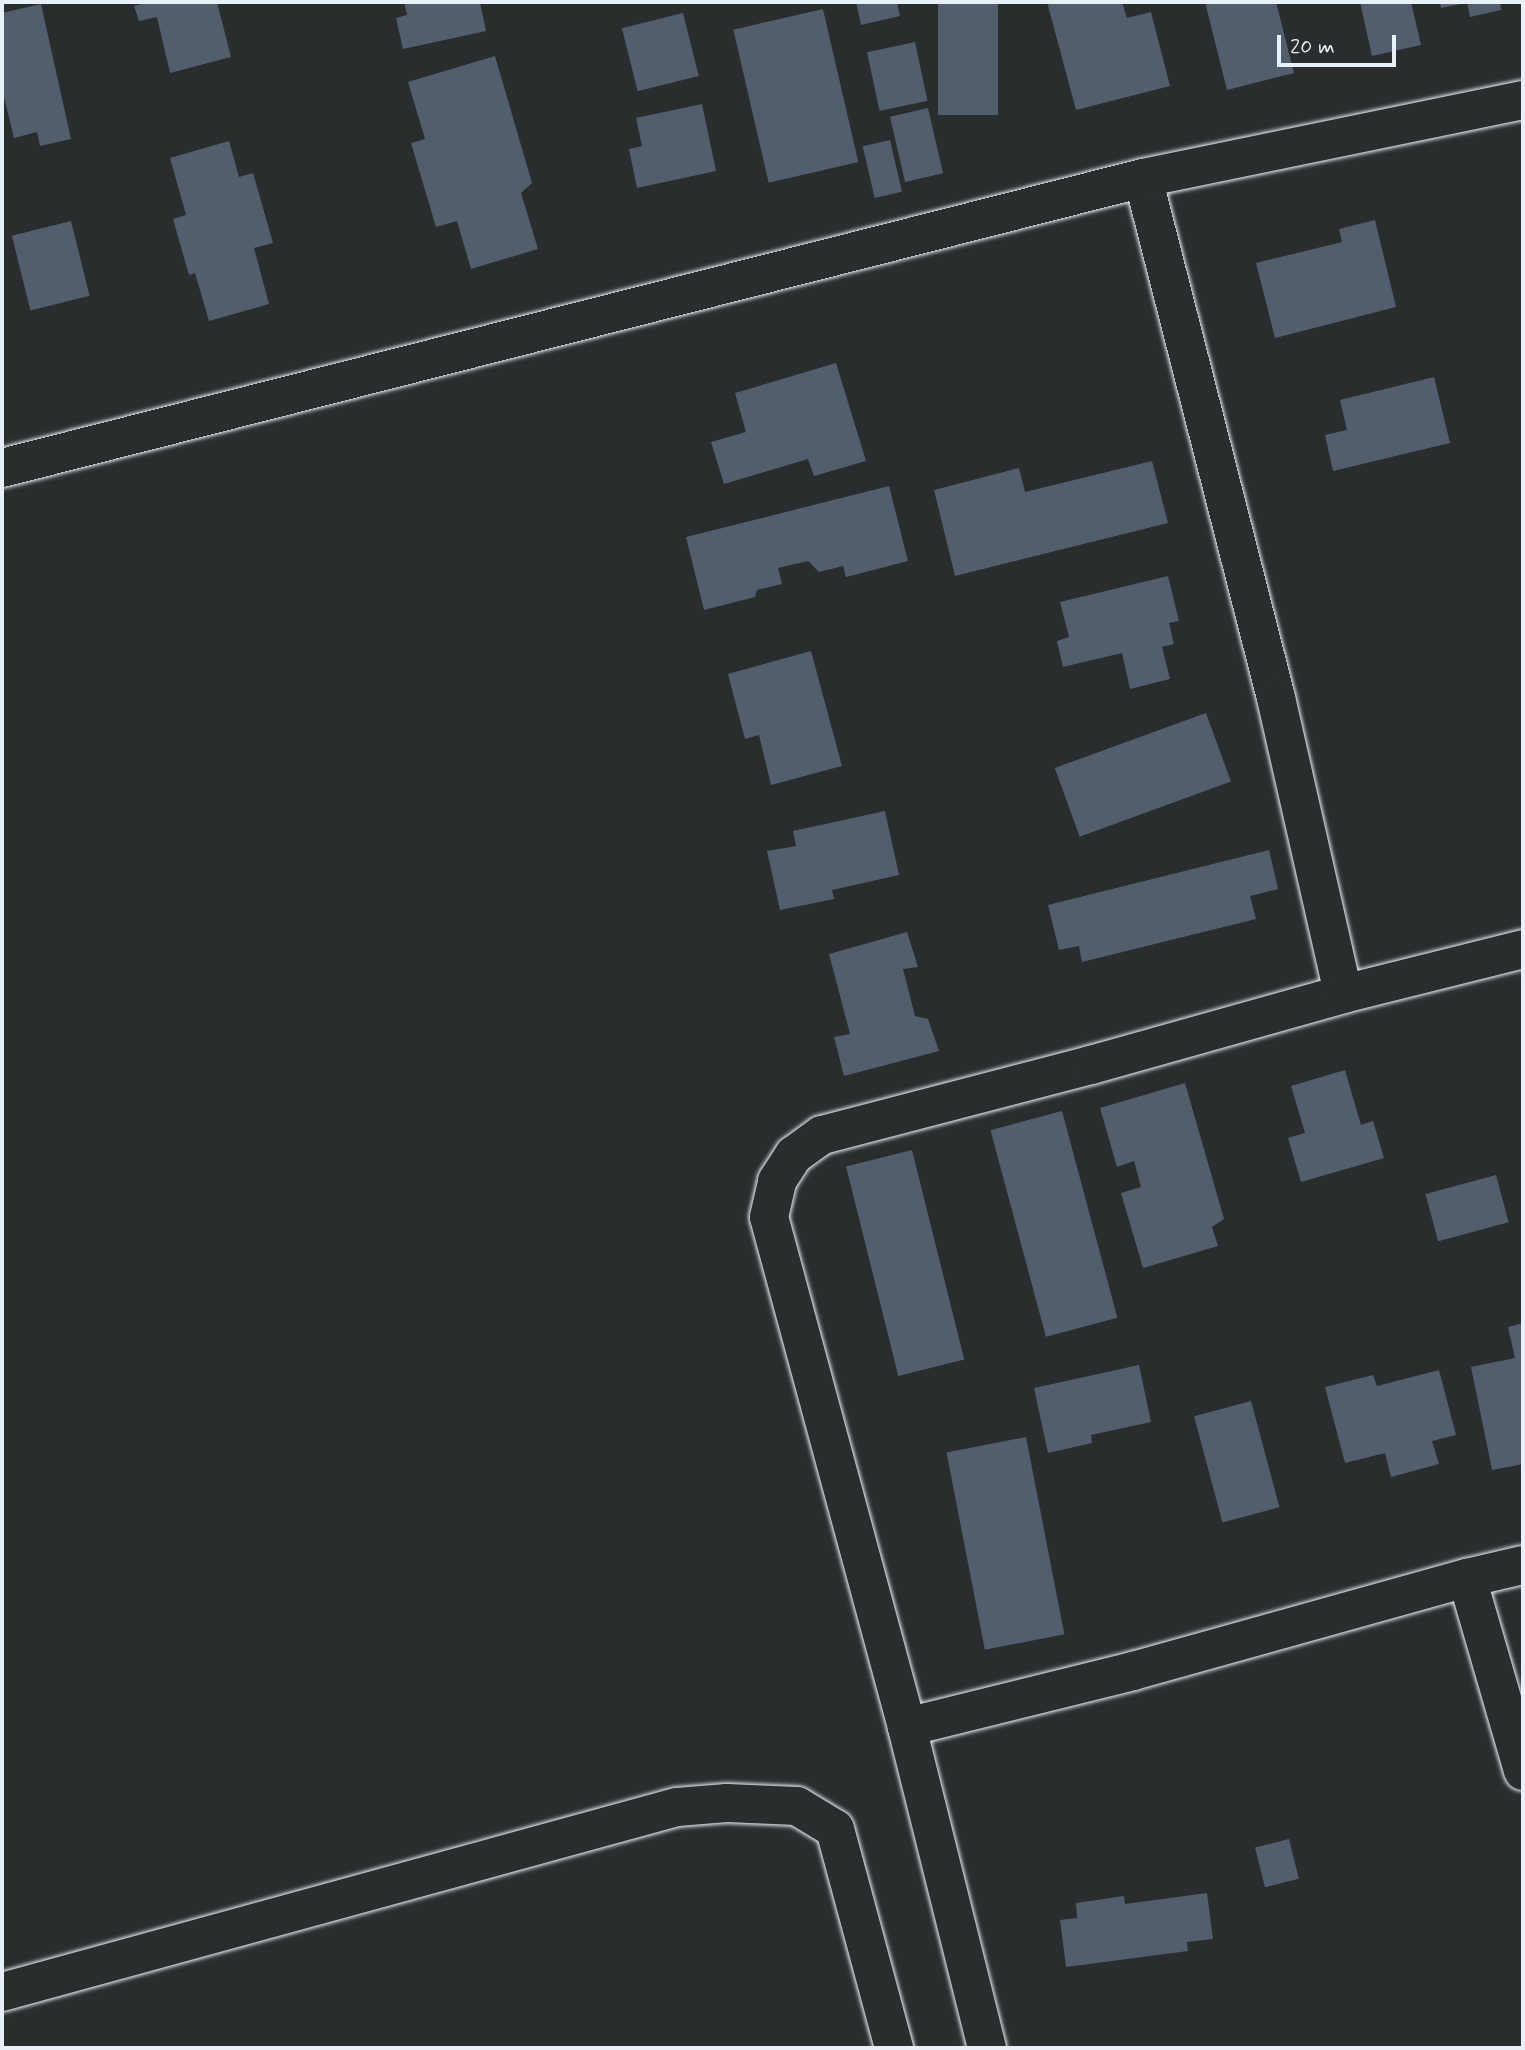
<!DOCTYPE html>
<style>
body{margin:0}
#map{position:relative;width:1525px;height:2050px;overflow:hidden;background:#2a2d2e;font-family:Mynerve,sans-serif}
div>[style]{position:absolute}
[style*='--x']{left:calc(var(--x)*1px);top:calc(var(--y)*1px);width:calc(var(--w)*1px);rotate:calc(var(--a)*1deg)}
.building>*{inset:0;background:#525d6d;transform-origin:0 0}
.roads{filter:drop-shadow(0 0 2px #e8f1f8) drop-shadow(0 0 2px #e8f1f8)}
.minor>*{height:38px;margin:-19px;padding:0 19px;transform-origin:19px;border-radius:19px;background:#2a2d2e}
span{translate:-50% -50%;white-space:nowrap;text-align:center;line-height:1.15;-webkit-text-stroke:7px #2a2d2e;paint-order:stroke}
.frame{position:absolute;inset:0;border:4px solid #e8f1f8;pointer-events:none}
.scale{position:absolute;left:1277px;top:35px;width:119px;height:32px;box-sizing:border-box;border:4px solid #e8f1f8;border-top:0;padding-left:9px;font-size:21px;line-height:24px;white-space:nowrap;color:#e8f1f8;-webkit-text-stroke:5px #2a2d2e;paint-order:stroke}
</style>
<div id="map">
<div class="building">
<i style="clip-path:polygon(149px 2px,217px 2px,231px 57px,170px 73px,157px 17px,139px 21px,134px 6px)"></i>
<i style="clip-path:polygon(404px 2px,480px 2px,486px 31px,403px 49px,396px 18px,407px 15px)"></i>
<i style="clip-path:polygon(856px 2px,897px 2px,900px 16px,861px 25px)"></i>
<i style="left:938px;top:2px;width:60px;height:113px"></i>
<i style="clip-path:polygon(1047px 2px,1122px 2px,1127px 18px,1151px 12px,1170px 86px,1076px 110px)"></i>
<i style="clip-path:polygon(1205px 2px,1276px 2px,1294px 73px,1227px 90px)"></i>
<i style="clip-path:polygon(1360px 2px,1411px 2px,1421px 45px,1372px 56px)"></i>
<i style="clip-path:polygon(1440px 2px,1465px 2px,1465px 3px,1441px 8px)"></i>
<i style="clip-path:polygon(1467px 2px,1500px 2px,1501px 10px,1470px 17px)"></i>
<i style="clip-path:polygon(41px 4px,71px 139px,40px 146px,37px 132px,14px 138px,2px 89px,2px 13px)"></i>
<i style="left:823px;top:9px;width:157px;height:92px;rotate:77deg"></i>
<i style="left:683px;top:13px;width:65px;height:63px;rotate:76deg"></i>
<i style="left:915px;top:42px;width:60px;height:49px;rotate:78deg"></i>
<i style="clip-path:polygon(495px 56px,532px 183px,521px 193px,538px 249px,471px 269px,457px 221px,436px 227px,411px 143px,425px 139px,408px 82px)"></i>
<i style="clip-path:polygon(702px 104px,716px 171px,637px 188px,629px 149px,642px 146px,636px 118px)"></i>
<i style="left:928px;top:108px;width:67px;height:39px;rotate:77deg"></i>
<i style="left:890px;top:140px;width:53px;height:28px;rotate:77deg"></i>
<i style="clip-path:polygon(229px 141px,239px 177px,253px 173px,273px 243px,254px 248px,269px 304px,209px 321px,195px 273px,189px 275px,173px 219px,186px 215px,170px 158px)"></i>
<i style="clip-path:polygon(1375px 220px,1396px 307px,1275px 338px,1256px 263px,1342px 242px,1339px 229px)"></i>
<i style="left:71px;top:221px;width:77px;height:61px;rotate:76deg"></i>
<i style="clip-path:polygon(836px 363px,866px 461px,814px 476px,808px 459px,724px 484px,711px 442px,746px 432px,735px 393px)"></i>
<i style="clip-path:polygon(1434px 377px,1450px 443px,1333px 471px,1325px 435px,1347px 430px,1340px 400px)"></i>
<i style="clip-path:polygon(1152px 461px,1168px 523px,955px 576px,934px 490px,1019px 468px,1025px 492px)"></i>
<i style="clip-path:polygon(889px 486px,908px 561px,846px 577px,843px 566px,819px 572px,808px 561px,778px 568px,782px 584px,757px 590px,755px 597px,704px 610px,686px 537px)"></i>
<i style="clip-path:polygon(1168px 576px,1179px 621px,1169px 623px,1174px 644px,1162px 647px,1170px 679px,1130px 689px,1122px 653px,1063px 667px,1057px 641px,1069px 637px,1060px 602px)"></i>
<i style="clip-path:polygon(811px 651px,842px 766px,771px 785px,759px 735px,745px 739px,728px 674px)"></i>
<i style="left:1206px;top:713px;width:73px;height:161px;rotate:70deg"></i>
<i style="clip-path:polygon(885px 811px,899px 875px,832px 890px,834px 899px,780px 910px,767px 851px,796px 846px,793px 831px)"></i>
<i style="clip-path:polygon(1269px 850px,1278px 889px,1250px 896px,1256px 919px,1082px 962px,1079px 946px,1059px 950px,1048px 905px)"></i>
<i style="clip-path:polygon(907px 932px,918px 967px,903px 969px,915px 1016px,928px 1019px,939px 1051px,844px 1076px,834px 1037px,850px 1034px,829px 954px)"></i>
<i style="clip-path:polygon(1345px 1070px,1361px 1125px,1373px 1121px,1384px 1158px,1301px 1182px,1288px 1138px,1305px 1133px,1291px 1086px)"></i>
<i style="clip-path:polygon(1185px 1083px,1224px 1219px,1212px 1227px,1218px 1246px,1143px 1268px,1121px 1193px,1141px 1187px,1134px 1161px,1117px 1167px,1100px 1108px)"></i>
<i style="left:1062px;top:1111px;width:214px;height:74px;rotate:75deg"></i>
<i style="left:912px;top:1150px;width:216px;height:68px;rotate:76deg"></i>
<i style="left:1496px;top:1175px;width:49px;height:73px;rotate:75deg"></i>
<i style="clip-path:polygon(1523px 1323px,1523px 1464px,1492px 1470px,1471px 1367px,1515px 1358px,1508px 1327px)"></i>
<i style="clip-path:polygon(1139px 1365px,1151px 1422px,1091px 1435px,1092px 1443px,1048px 1453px,1034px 1388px)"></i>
<i style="clip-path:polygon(1439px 1370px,1456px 1435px,1432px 1441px,1439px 1464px,1391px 1477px,1385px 1453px,1345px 1463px,1325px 1387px,1373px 1375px,1377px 1386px)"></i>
<i style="left:1251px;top:1401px;width:110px;height:59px;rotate:75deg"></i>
<i style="left:1026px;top:1437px;width:201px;height:81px;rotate:79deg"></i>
<i style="left:1289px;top:1839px;width:41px;height:35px;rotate:76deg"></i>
<i style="clip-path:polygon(1207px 1893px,1213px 1939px,1187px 1942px,1188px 1951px,1066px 1967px,1060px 1920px,1077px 1918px,1076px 1903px,1124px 1896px,1125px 1904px)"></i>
</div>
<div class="roads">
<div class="minor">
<i style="--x:1143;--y:178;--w:537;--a:75.65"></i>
<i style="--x:1276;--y:698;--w:303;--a:77.2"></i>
<i style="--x:2;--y:468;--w:1177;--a:-14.26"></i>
<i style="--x:1143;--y:178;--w:388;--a:-11.6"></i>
<i style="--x:1467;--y:1578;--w:201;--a:73.8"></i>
<i style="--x:907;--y:1727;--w:233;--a:-13.9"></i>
<i style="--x:1133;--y:1671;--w:347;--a:-15.6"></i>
<i style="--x:1467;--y:1578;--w:57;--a:-13.1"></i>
<i style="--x:2;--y:1992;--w:700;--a:-15.33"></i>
<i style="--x:677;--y:1807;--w:50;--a:-4.6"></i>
<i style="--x:727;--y:1803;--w:70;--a:2.5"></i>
<i style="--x:797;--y:1806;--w:44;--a:31.2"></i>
<i style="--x:835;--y:1829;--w:227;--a:74.9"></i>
<i style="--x:987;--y:2048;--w:331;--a:-104"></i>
<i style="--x:907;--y:1727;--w:528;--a:-105.14"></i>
<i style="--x:769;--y:1217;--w:37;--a:-77"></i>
<i style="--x:777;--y:1181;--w:31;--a:-57"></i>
<i style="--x:794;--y:1155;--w:34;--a:-36"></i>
<i style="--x:822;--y:1135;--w:278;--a:-14.6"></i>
<i style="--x:1091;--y:1065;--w:262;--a:-15.7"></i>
<i style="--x:1343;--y:994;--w:186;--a:-14"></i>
</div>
</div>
<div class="frame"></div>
<div class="scale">20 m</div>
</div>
